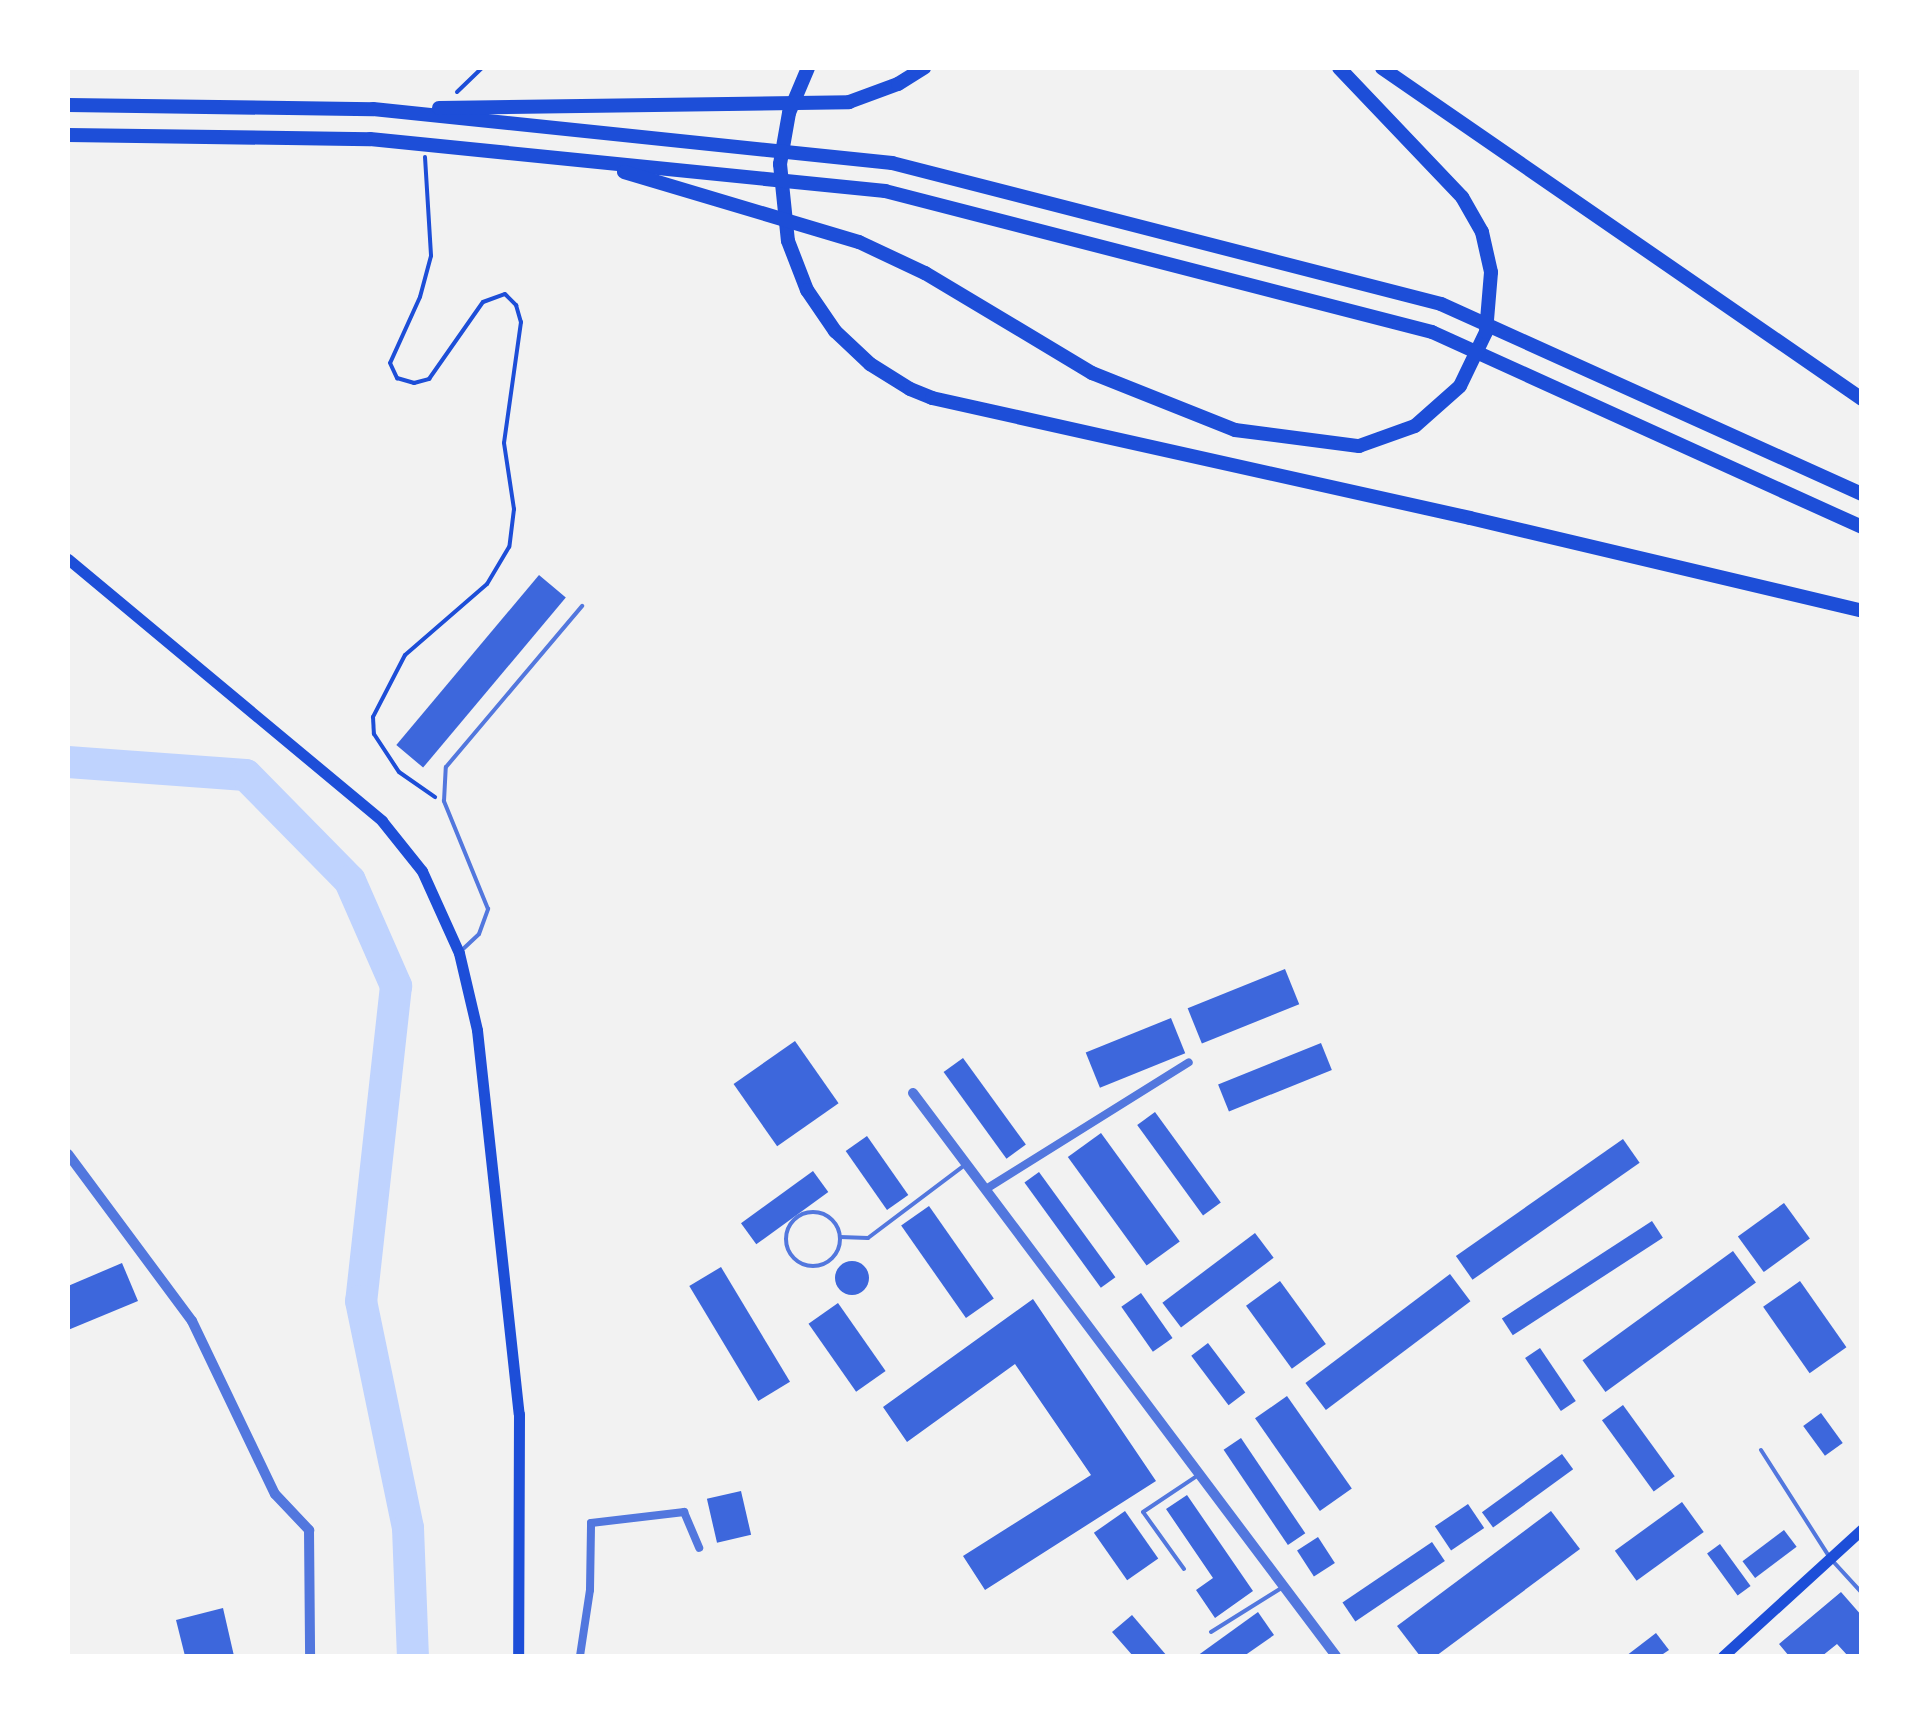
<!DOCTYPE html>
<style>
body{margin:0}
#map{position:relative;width:1929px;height:1724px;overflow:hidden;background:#f2f2f2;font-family:Figtree,sans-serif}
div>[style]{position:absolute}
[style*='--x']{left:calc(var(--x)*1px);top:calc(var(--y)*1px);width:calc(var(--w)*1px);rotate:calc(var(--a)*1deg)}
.river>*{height:32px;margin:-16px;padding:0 16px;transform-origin:16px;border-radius:16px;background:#bfd3fe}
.building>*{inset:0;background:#3d67dc;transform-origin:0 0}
.round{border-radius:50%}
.path>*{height:4px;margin:-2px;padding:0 2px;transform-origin:2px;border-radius:2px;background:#1d4ed8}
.service>*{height:4px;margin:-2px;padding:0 2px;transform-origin:2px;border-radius:2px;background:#5277de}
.service>.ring{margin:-2px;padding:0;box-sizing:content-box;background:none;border:4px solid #5277de;border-radius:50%}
.minor>*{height:8px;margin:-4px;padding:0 4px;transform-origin:4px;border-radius:4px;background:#5277de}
.tertiary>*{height:10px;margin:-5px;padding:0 5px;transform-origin:5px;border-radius:5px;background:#5277de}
.secondary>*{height:11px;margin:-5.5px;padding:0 5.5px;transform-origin:5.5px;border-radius:5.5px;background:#1d4ed8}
.motorway>*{height:14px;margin:-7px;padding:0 7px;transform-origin:7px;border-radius:7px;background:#1d4ed8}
span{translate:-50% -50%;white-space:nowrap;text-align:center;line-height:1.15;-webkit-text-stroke:8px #fff;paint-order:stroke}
.frame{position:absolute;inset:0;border:70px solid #fff;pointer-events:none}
</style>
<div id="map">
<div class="river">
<i style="--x:68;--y:762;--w:178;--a:4.2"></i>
<i style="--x:246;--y:775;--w:148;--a:45.5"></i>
<i style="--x:350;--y:881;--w:115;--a:66.3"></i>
<i style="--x:396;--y:986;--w:317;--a:96.3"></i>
<i style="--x:361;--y:1301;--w:232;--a:78.3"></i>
<i style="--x:408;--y:1528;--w:128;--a:87.8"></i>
</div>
<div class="building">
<i style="left:539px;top:575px;width:35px;height:222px;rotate:40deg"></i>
<i style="left:1285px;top:969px;width:38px;height:105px;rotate:68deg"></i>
<i style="left:1171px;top:1018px;width:38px;height:92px;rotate:68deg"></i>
<i style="left:795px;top:1041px;width:76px;height:75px;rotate:55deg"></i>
<i style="left:1321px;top:1043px;width:29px;height:111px;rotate:68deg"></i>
<i style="left:963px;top:1058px;width:107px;height:24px;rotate:54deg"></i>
<i style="left:1155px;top:1112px;width:112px;height:22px;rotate:54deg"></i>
<i style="left:1101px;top:1133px;width:134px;height:41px;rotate:54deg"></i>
<i style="left:867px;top:1136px;width:72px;height:26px;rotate:55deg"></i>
<i style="left:1623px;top:1139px;width:29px;height:204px;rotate:55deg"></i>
<i style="left:813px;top:1171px;width:26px;height:89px;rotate:54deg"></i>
<i style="left:1039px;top:1172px;width:130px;height:18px;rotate:54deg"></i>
<i style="left:1784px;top:1203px;width:44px;height:57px;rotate:54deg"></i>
<i style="left:929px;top:1206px;width:113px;height:34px;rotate:55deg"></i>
<i style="left:1652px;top:1221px;width:20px;height:179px;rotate:57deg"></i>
<i style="left:1255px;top:1233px;width:31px;height:116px;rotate:53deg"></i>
<i style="left:1733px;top:1251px;width:39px;height:186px;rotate:54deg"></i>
<i class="round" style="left:835px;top:1261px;width:34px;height:34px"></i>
<i style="clip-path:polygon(122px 1263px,138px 1301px,68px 1330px,68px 1286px)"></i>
<i style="left:721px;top:1267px;width:134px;height:37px;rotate:59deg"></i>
<i style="left:1450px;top:1274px;width:34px;height:181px;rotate:53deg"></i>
<i style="left:1280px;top:1281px;width:78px;height:42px;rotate:54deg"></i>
<i style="left:1800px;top:1281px;width:81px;height:45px;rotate:55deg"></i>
<i style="left:1141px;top:1293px;width:55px;height:24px;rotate:55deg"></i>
<i style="clip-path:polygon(1033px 1299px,1156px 1481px,985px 1590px,963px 1556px,1091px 1475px,1015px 1364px,907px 1442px,883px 1407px)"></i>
<i style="left:838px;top:1303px;width:83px;height:36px;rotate:55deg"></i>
<i style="left:1208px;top:1343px;width:62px;height:21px;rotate:53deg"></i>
<i style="left:1540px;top:1348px;width:64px;height:18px;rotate:56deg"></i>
<i style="left:1287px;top:1396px;width:113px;height:39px;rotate:55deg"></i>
<i style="left:1623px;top:1405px;width:88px;height:26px;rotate:54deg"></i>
<i style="left:1821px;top:1413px;width:37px;height:22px;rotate:54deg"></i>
<i style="left:1241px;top:1438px;width:115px;height:21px;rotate:56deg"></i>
<i style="left:1562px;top:1454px;width:19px;height:99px;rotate:54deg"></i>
<i style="left:741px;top:1491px;width:45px;height:35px;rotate:77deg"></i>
<i style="clip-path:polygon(1187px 1495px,1253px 1591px,1215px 1618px,1196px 1590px,1213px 1578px,1166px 1509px)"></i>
<i style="left:1682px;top:1502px;width:37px;height:83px;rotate:54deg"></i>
<i style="left:1468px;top:1504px;width:29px;height:40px;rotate:56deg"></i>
<i style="left:1125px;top:1511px;width:58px;height:38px;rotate:55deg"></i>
<i style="clip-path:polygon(1551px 1511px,1580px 1549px,1436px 1656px,1420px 1656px,1397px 1626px)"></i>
<i style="left:1784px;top:1530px;width:21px;height:52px;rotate:53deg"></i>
<i style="left:1318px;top:1537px;width:31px;height:25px;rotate:57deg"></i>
<i style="left:1432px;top:1542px;width:23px;height:108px;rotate:56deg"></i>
<i style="left:1720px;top:1544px;width:52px;height:16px;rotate:54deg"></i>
<i style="clip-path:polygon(1841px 1592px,1862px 1616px,1862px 1656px,1848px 1656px,1837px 1644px,1822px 1656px,1789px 1656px,1779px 1644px)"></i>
<i style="clip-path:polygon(223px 1608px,234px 1656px,185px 1656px,176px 1620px)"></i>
<i style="clip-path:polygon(1258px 1612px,1274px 1635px,1244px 1656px,1197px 1656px)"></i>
<i style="clip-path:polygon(1132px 1615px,1167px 1656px,1133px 1656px,1112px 1632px)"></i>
<i style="clip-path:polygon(1656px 1633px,1669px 1650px,1660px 1656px,1626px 1656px)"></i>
</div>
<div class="path">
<i style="--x:457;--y:92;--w:35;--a:-44"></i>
<i style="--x:425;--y:157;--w:99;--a:86.5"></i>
<i style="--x:431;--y:256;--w:42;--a:105"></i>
<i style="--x:420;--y:297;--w:72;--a:114.4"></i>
<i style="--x:390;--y:363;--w:17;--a:65"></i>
<i style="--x:397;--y:378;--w:18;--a:16"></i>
<i style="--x:414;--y:383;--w:16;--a:-15"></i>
<i style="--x:429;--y:379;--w:94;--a:-55"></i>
<i style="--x:483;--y:302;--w:23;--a:-20"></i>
<i style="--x:505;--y:294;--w:16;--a:45"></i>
<i style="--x:516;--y:305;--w:18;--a:74"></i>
<i style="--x:521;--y:322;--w:122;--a:98"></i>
<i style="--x:504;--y:443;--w:67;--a:81.4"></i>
<i style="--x:514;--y:509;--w:38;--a:97"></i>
<i style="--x:509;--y:547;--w:43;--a:120.7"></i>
<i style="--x:487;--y:584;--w:108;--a:139.1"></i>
<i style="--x:405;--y:655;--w:70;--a:117.3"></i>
<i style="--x:373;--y:717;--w:17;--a:87"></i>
<i style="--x:374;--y:734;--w:45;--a:56.7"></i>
<i style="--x:399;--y:772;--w:44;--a:34.8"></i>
</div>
<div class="service">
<i style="--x:462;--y:950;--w:23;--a:-43"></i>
<i style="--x:479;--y:934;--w:27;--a:-70"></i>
<i style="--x:488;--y:909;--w:117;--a:-112.2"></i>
<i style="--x:444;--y:801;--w:34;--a:-87"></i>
<i style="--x:446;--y:767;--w:211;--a:-49.8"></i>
<i class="ring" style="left:786px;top:1212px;width:50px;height:50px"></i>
<i style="--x:840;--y:1237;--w:28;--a:2"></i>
<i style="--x:868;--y:1238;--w:121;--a:-37"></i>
<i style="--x:1761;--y:1450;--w:128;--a:57.4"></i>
<i style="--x:1830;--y:1558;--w:47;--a:47.6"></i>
<i style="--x:1184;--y:1569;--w:70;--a:-125.7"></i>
<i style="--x:1143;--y:1512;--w:65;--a:-33.7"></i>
<i style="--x:1211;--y:1632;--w:85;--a:-32"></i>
</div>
<div class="minor">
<i style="--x:986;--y:1189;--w:239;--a:-32"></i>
<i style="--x:580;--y:1656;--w:67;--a:-81.4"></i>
<i style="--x:590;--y:1590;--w:67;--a:-89.1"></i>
<i style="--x:591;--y:1523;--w:94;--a:-6.7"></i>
<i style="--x:684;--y:1512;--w:39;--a:67"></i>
</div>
<div class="tertiary">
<i style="--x:913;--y:1093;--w:704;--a:53.08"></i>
<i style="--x:68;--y:1154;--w:208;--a:53.4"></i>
<i style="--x:192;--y:1321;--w:192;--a:64.4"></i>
<i style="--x:275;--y:1494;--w:50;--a:46.6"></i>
<i style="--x:309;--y:1530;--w:126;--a:89.5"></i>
</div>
<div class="secondary">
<i style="--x:68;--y:559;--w:409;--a:39.8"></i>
<i style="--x:382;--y:821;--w:64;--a:51.3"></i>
<i style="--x:422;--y:871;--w:90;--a:65.7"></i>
<i style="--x:459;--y:953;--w:79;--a:76.8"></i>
<i style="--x:477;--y:1030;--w:386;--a:83.8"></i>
<i style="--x:519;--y:1414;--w:242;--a:90.2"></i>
<i style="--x:1723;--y:1656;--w:188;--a:-42.4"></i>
</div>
<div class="motorway">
<i style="--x:808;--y:68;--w:49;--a:112.9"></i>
<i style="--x:789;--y:113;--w:52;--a:100"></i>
<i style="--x:780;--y:164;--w:77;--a:84.1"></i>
<i style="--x:788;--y:241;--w:53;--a:68.8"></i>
<i style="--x:807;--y:290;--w:50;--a:55.7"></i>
<i style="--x:835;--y:331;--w:48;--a:43.3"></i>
<i style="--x:870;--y:364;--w:47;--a:32"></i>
<i style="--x:910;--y:389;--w:24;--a:22"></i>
<i style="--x:932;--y:398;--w:551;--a:12.57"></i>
<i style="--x:1470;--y:518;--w:403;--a:13.3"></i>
<i style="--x:1382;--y:68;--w:583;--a:34.59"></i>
<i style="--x:68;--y:105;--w:305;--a:0.8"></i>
<i style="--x:373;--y:109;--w:522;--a:5.94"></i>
<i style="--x:892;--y:163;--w:567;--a:14.4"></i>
<i style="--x:1441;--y:304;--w:462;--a:24.3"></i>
<i style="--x:439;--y:108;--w:410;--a:-0.8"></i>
<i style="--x:849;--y:102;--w:52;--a:-20.2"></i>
<i style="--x:898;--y:84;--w:31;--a:-32"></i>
<i style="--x:68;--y:135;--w:302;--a:0.8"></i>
<i style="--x:370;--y:139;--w:518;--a:5.77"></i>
<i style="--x:885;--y:191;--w:565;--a:14.45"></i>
<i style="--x:1432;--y:332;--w:472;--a:24.4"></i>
<i style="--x:624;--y:172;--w:245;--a:16.6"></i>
<i style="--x:859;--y:242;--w:73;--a:25.2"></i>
<i style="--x:925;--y:273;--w:195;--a:30.9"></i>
<i style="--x:1092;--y:373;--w:154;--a:21.7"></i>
<i style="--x:1235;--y:430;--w:125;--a:7.4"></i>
<i style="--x:1359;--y:446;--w:59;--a:-19.7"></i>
<i style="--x:1415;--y:426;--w:60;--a:-41.6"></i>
<i style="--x:1460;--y:386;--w:60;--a:-64.3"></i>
<i style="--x:1486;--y:332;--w:60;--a:-85.2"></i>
<i style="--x:1491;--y:272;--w:41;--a:-102.7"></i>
<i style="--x:1482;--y:232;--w:40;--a:-119.7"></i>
<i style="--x:1462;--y:197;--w:178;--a:-133.6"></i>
</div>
<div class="frame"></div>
</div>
